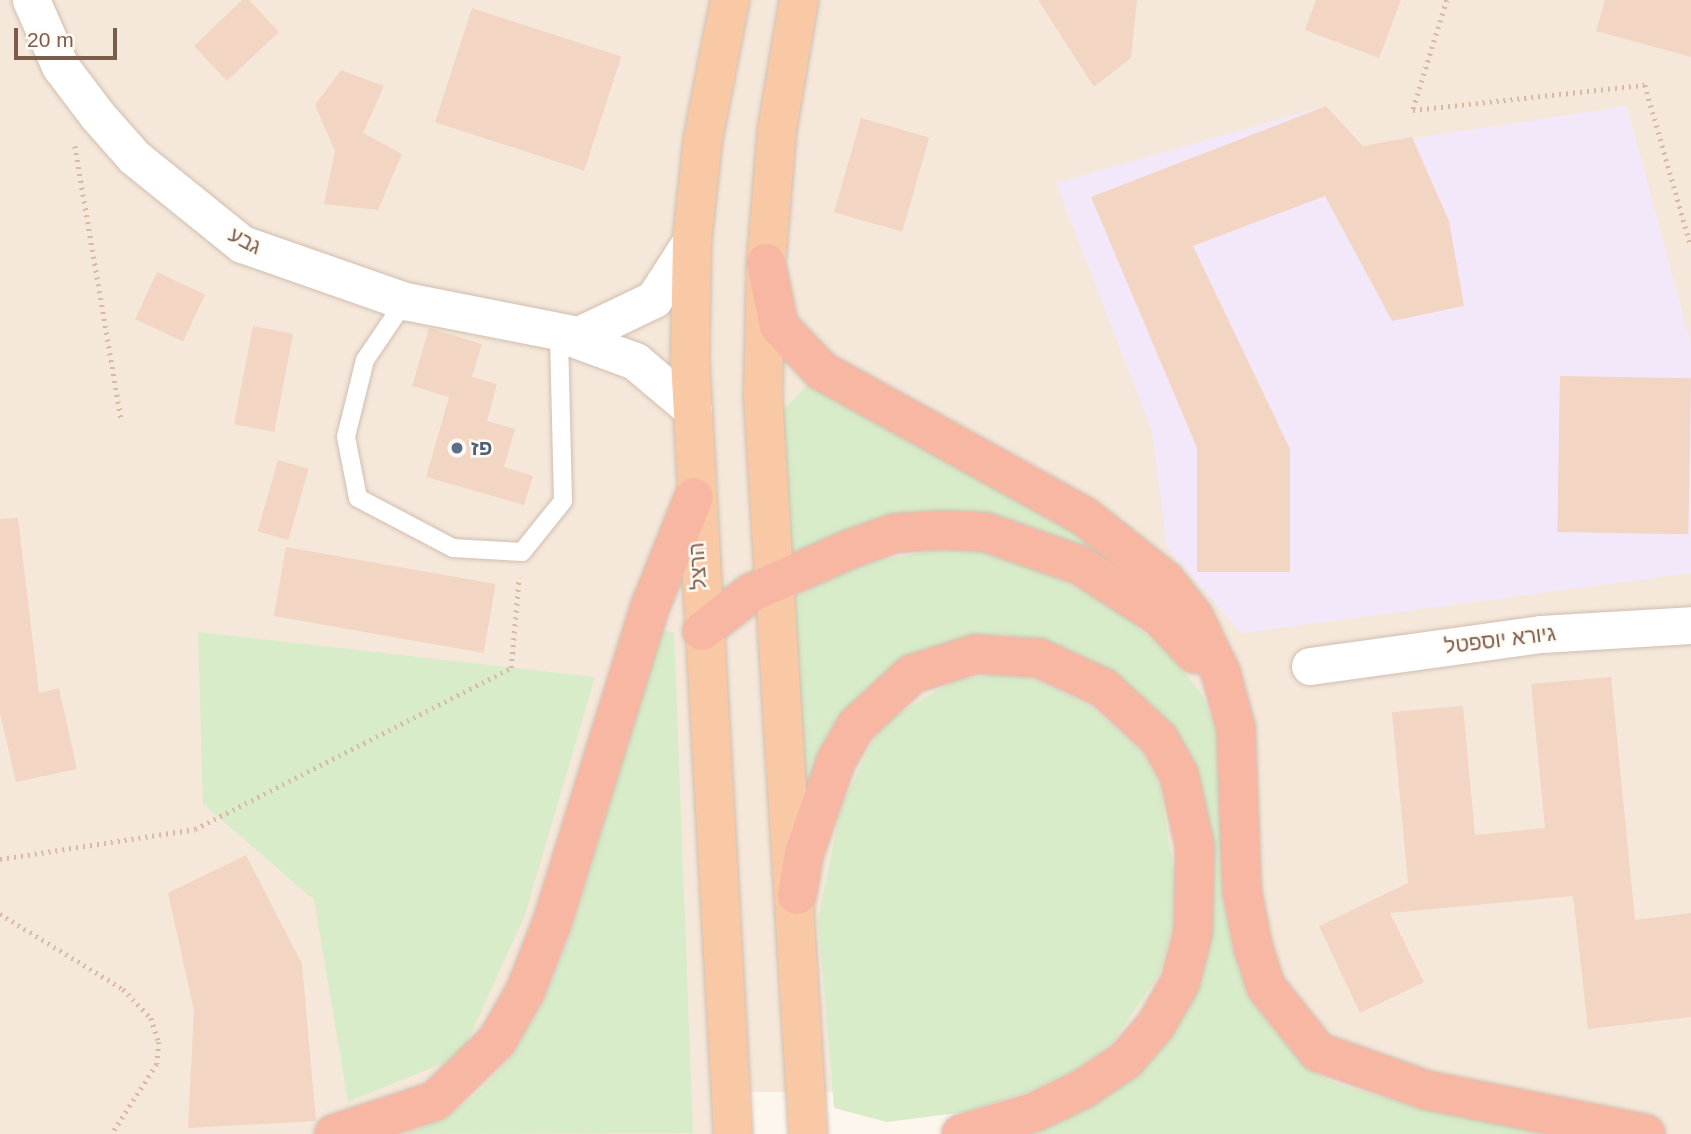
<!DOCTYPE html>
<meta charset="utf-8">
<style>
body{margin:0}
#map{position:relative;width:1691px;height:1134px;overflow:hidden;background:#fdf6ec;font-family:Arial,"Noto Sans Hebrew",sans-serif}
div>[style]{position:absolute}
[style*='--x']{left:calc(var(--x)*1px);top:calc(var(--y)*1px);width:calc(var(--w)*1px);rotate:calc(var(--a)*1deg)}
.residential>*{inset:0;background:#f5e8da}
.education>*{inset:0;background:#f3e8fa}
.green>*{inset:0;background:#d8ecc9}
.building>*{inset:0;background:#f3d5c3;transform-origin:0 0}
.path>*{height:4.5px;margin-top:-2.25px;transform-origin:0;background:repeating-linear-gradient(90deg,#d9b8a5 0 2px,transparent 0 7px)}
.roads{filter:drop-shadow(0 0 2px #d1beb0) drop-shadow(0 0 2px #d1beb0)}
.service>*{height:18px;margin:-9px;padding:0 9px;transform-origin:9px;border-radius:9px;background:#fff}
.minor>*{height:37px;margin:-18.5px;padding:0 18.5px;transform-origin:18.5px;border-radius:18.5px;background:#fff}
.trunk>*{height:38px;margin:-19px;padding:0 19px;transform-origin:19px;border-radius:19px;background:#f9c8a4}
.motorway>*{height:38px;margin:-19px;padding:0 19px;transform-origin:19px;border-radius:19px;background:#f7b7a3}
.dots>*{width:19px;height:19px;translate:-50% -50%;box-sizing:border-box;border:4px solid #fffaf3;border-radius:50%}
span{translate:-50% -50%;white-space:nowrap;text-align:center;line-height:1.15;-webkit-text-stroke:5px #fffaf3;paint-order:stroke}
.street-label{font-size:21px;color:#7a5c4d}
.service-label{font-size:21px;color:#4e5e75;font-weight:700}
.left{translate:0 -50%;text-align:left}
.scale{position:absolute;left:14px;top:28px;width:103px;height:32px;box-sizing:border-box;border:4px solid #7a5c4d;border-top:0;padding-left:9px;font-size:21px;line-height:24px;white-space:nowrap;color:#7a5c4d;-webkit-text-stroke:5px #fffaf3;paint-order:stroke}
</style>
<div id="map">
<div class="residential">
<i style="clip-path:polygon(0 0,1691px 0,1691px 1134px,1494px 1134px,1292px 1091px,714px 1092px,715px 1134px,0 1134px)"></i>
</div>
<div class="education">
<i style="clip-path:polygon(1326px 106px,1364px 146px,1627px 106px,1691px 345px,1691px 573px,1241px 633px,1167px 548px,1152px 431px,1056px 183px)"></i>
</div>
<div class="green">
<i style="clip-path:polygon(812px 381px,1075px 528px,1181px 625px,1018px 523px,929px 511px,857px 525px,784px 565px,780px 413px)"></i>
<i style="clip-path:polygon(943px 549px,982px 552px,1024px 563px,1111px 605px,1173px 658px,1203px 696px,1217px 733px,1222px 772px,1221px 893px,1233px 952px,1247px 996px,1306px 1068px,1337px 1084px,1421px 1109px,1552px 1134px,1025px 1134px,1041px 1129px,1211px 935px,1213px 844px,1173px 728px,1150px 703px,1078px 654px,1044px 641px,1001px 634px,941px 643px,903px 659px,868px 686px,842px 715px,800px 826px,791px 600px,853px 565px)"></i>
<i style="clip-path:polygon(661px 630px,674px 632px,693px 1133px,405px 1134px,445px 1119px,483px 1088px,514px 1053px,543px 1002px,573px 927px)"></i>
<i style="clip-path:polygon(198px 632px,595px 677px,525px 915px,461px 1056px,348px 1102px,314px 900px,203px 804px)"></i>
<i style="clip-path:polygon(1000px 674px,1034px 679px,1091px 706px,1141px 751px,1159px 783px,1175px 880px,1172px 928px,1159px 975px,1111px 1044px,1073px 1071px,1027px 1092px,965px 1112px,887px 1122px,834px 1108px,818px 919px,841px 808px,874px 738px,895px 716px,953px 681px)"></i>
</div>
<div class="building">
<i style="clip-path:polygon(242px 0,249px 0,279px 32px,227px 81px,194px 46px)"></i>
<i style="clip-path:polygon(1038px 0,1137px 0,1131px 58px,1094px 87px)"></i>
<i style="clip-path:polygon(1316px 0,1401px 0,1379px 58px,1305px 30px)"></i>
<i style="clip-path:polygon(1605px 0,1691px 0,1691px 57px,1596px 31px)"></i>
<i style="left:472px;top:8px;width:157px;height:120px;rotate:18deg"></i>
<i style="clip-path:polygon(341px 70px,384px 86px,363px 133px,402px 154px,378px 210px,324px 204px,335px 151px,315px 105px)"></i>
<i style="clip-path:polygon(1326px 106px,1363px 146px,1412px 137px,1449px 221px,1464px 306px,1392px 321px,1325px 196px,1193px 246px,1290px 449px,1290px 572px,1197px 572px,1197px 448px,1091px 197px)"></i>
<i style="left:861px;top:118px;width:71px;height:98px;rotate:16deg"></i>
<i style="left:157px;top:272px;width:53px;height:52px;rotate:25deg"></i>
<i style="left:253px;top:326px;width:41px;height:100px;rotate:11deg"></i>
<i style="clip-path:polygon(429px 328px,482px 344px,472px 377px,497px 384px,487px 421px,515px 429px,504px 467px,533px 476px,524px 505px,426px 477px,449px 397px,412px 386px)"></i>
<i style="left:1560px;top:376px;width:131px;height:156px;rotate:1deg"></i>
<i style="left:278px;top:460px;width:32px;height:74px;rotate:16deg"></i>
<i style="clip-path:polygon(18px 518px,39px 693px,59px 688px,77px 769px,16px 782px,0 713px,0 519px)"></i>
<i style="left:286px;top:547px;width:213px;height:70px;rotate:10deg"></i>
<i style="clip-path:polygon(1611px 677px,1635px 920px,1691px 913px,1691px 1017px,1588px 1029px,1573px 896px,1390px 913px,1424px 982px,1360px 1013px,1319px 926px,1408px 883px,1392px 712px,1463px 706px,1475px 835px,1545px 828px,1531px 684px)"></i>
<i style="clip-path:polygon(246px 855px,302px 964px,316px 1121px,188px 1128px,194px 1011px,168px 893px)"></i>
</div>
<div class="path">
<i style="--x:1447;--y:0;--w:115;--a:107.2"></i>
<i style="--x:1413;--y:110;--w:233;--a:-6.2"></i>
<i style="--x:1645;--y:85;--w:168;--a:74.1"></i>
<i style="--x:75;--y:146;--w:276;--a:80.4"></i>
<i style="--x:0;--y:859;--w:197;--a:-8.7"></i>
<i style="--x:195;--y:829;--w:355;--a:-27"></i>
<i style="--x:511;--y:668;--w:91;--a:-85"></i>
<i style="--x:0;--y:914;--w:144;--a:31.4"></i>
<i style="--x:123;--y:989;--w:40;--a:46"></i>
<i style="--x:151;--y:1018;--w:25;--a:72"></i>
<i style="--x:159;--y:1042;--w:22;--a:95"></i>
<i style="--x:157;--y:1064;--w:83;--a:122.7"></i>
</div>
<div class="roads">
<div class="service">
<i style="--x:405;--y:301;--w:71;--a:124.1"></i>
<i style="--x:365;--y:360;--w:79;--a:103.9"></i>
<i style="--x:346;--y:437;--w:62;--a:78.9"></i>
<i style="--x:358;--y:498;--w:107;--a:27.8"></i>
<i style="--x:453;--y:548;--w:69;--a:3.3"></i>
<i style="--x:522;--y:552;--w:65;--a:-51.2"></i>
<i style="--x:563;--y:501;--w:168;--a:-91.4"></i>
</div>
<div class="minor">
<i style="--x:31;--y:0;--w:72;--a:66.3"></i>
<i style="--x:60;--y:66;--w:61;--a:52.9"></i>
<i style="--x:97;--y:115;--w:56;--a:48.6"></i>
<i style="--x:134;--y:157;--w:139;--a:38.9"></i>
<i style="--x:242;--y:244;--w:173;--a:19.3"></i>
<i style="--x:405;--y:301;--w:177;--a:11.1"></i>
<i style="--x:579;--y:335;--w:83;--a:-25.6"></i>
<i style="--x:654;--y:299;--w:70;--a:-57.2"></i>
<i style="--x:564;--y:335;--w:76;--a:20.1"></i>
<i style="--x:635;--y:361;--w:76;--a:40.2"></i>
<i style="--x:1310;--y:666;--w:233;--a:-7.9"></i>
<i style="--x:1541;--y:634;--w:150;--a:-3.4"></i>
</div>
<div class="trunk">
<i style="--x:730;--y:0;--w:142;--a:101"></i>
<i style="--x:703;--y:139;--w:102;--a:96.2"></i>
<i style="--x:692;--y:240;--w:120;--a:91"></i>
<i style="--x:690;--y:360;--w:775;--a:86.82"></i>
<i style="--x:799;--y:0;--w:132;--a:99.6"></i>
<i style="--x:777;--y:130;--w:133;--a:94.7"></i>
<i style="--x:766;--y:263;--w:133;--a:91.3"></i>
<i style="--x:763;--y:396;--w:739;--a:86.51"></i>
</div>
<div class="motorway">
<i style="--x:766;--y:263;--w:64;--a:78.3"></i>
<i style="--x:779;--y:326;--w:62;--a:46.3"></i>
<i style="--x:822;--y:371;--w:299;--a:29"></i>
<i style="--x:1084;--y:516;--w:103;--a:38.3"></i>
<i style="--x:1165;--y:580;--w:47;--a:51.9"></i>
<i style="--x:1194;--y:617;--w:62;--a:64.3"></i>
<i style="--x:1221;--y:673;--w:58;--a:75"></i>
<i style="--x:1236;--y:729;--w:162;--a:87.9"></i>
<i style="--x:1242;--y:891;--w:57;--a:78.9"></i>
<i style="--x:1253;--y:947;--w:42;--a:72"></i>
<i style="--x:1266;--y:987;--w:83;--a:51.3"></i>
<i style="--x:1318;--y:1052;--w:114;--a:19.4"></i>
<i style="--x:1426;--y:1090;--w:224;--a:11.3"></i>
<i style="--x:702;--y:631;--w:62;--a:-37.8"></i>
<i style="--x:751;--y:593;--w:108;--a:-24"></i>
<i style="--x:850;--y:549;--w:48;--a:-19.6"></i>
<i style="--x:895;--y:533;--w:48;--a:-3.6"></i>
<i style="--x:943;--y:530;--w:42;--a:2.7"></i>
<i style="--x:985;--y:532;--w:101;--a:19.2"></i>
<i style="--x:1080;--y:565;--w:94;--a:32.8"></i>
<i style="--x:1159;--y:616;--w:52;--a:46.5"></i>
<i style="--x:797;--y:895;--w:42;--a:-80.3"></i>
<i style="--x:804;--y:854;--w:98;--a:-71"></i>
<i style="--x:836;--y:761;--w:40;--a:-60.3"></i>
<i style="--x:856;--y:726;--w:76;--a:-42.9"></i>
<i style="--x:912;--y:674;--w:66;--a:-17.6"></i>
<i style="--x:975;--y:654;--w:64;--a:3.6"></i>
<i style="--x:1039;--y:658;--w:72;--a:24.8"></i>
<i style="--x:1104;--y:688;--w:75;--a:42.8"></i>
<i style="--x:1159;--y:739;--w:41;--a:60.9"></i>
<i style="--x:1179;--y:775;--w:73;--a:77.3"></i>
<i style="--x:1195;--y:846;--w:86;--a:91.3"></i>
<i style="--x:1193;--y:932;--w:53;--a:104.3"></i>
<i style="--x:1180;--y:983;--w:48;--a:119.7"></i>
<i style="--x:1156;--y:1025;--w:46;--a:130.6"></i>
<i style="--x:1126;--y:1060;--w:52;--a:146"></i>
<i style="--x:1083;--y:1089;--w:53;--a:154.4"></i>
<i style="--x:1035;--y:1112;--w:77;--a:163.4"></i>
<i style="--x:334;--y:1134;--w:106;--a:-18.1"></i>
<i style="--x:435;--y:1101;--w:86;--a:-44.1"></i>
<i style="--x:497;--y:1041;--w:56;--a:-60.3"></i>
<i style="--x:525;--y:992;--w:77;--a:-68.7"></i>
<i style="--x:553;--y:920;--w:328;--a:-72.8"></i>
<i style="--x:650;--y:607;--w:118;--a:-68.2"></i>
</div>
</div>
<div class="dots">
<i style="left:457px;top:448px;background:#5c6f8a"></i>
</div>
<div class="street-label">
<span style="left:245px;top:241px;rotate:28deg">גבע</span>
<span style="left:698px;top:566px;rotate:-94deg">הרצל</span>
<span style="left:1500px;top:640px;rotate:-7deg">גיורא יוספטל</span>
</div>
<div class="service-label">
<span class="left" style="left:471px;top:448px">פז</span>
</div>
<div class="scale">20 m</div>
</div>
